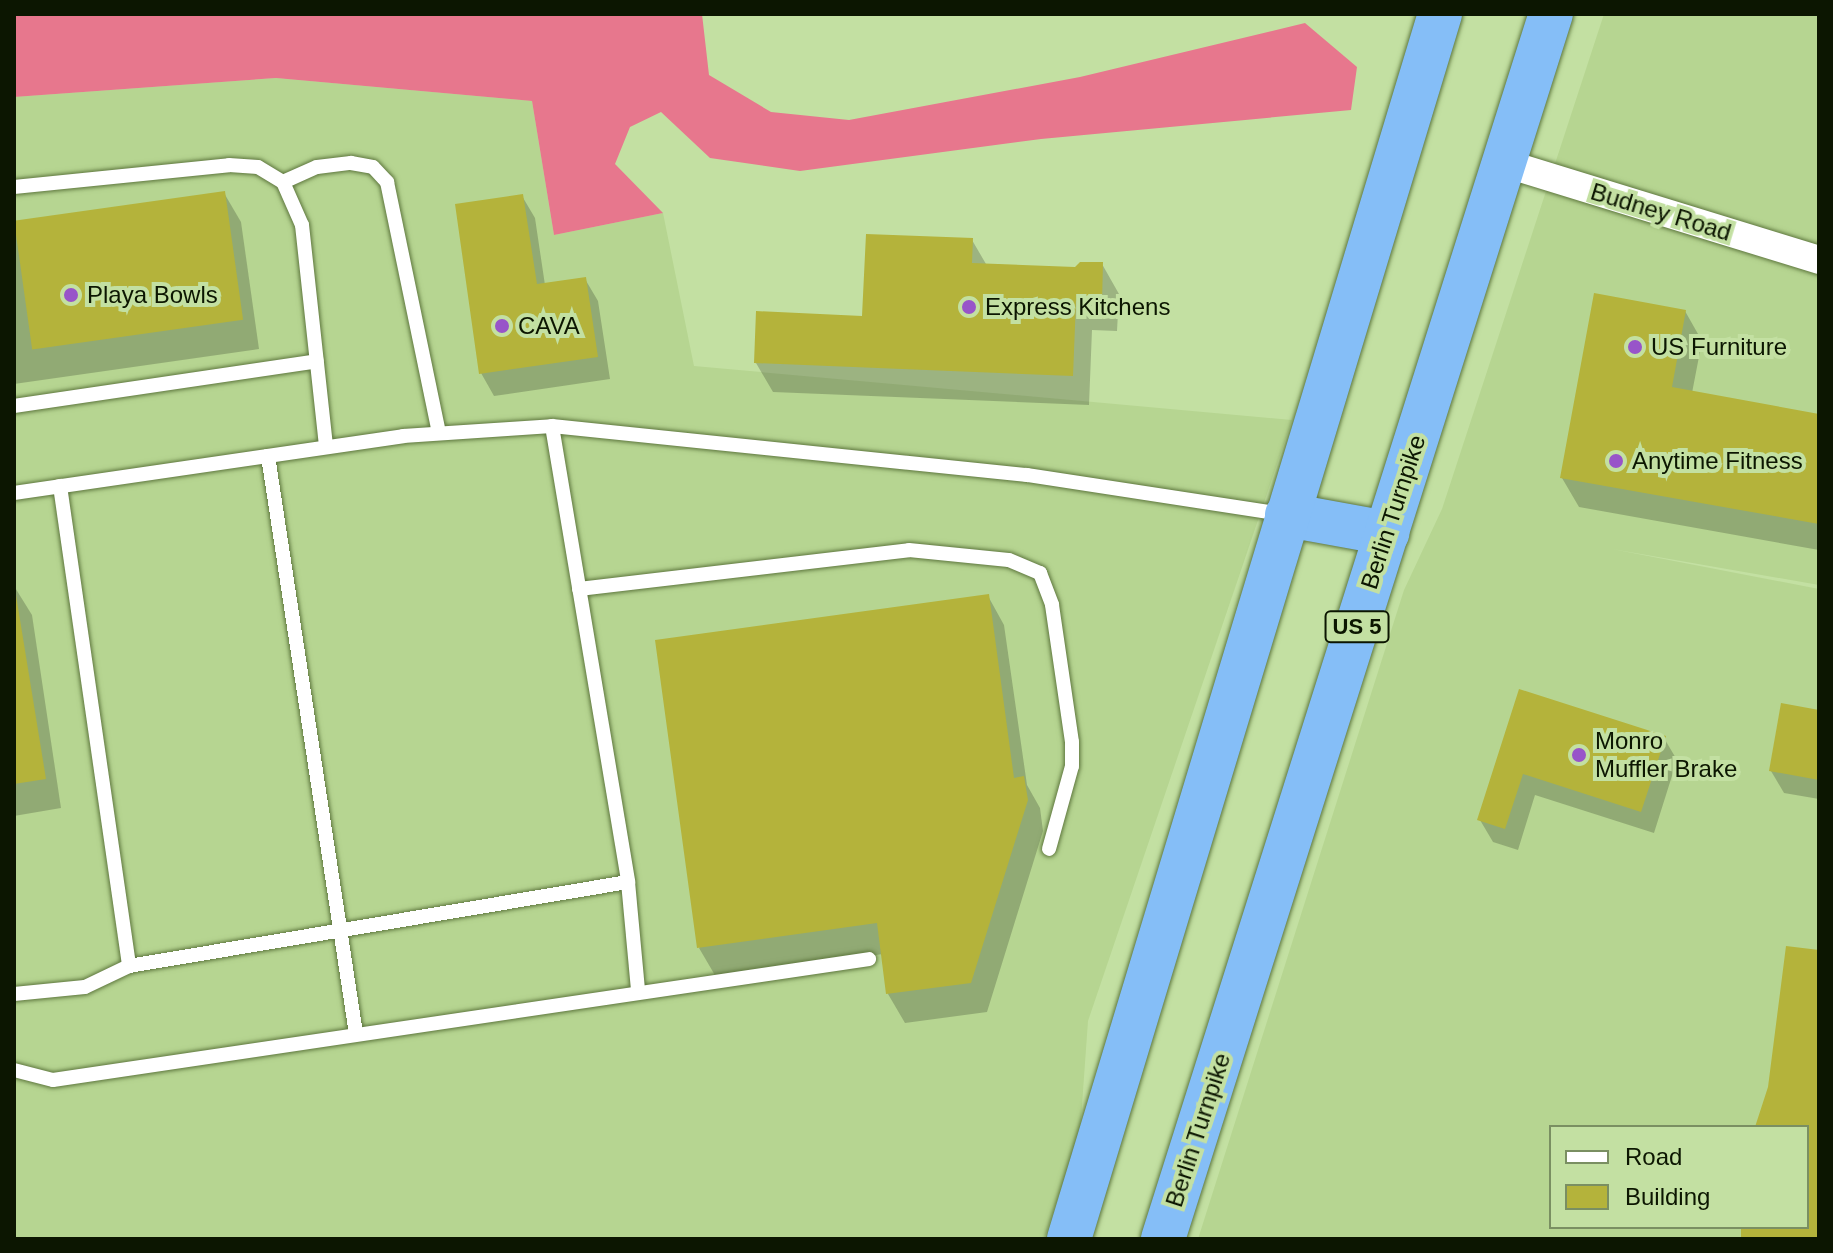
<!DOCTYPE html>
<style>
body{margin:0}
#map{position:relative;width:1833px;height:1253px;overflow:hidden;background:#c3e0a2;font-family:Helvetica,sans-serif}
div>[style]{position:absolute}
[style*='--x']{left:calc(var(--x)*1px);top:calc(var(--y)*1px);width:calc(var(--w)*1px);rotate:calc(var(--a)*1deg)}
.built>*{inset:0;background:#b6d591}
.forest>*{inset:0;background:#e7778d}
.shadow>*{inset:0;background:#0003}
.building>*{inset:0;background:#b4b33b;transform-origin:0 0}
.roads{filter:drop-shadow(0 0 2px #5e773e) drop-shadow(0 0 2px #5e773e)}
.lane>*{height:14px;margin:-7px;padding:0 7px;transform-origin:7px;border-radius:7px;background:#fff}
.street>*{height:28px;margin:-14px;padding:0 14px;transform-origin:14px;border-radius:14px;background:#fff}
.highway>*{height:44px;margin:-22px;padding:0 22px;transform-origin:22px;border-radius:22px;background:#85bef7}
.dots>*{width:22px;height:22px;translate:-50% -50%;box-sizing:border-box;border:4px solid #c3e0a2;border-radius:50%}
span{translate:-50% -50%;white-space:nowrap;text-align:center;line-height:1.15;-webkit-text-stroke:8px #c3e0a2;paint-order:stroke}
.shield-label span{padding:2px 6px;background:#c3e0a2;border:2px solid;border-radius:6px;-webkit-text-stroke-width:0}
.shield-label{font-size:22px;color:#0c1601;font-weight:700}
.street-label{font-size:24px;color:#0c1601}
.poi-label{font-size:24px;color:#0c1601}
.left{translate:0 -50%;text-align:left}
.frame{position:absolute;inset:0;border:16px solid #0c1601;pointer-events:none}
.legend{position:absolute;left:1549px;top:1125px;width:260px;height:104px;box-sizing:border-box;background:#c3e0a2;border:2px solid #7a8f62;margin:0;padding:10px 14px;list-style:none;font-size:24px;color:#0c1601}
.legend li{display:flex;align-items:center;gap:16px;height:40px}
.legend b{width:40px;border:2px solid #7a8f62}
</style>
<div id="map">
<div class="built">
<i style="clip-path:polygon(evenodd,1604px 14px,1819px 14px,1819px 585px,1612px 549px,1819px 589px,1819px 1239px,1198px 1239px,1404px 590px,1442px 509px,1604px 14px,1551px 1127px,1807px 1127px,1807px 1227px,1551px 1227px,1551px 1127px)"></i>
<i style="clip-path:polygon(276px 78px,532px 101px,554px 235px,663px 213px,694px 366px,1292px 420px,1088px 1021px,1080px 1133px,1044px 1239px,14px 1239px,14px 97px)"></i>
</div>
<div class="forest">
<i style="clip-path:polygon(14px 14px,702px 14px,709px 75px,771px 112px,849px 120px,1080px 77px,1305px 23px,1357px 67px,1351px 110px,1041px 139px,800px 171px,710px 158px,661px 112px,630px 127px,615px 164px,663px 213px,554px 235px,532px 101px,276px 78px,14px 97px)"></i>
</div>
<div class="shadow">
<i style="clip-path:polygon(224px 193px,241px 222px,259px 349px,14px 384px,14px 223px)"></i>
<i style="clip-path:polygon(522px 196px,535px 218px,545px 285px,585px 279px,598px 301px,610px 379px,494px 396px,481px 373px)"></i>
<i style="clip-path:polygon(972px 240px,986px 264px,1076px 269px,1102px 264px,1119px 294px,1117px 331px,1092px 330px,1089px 405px,773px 392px,756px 363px,864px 318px)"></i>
<i style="clip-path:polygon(1685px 311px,1702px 341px,1692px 393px,1819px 416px,1819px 550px,1579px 507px,1562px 478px)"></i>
<i style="clip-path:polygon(14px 586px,32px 615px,61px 808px,14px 816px)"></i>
<i style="clip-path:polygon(988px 596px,1004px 625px,1027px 785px,1040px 808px,1043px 831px,987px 1012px,905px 1023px,888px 994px,883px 954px,716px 977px,699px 948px)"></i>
<i style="clip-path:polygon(1520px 692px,1664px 738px,1677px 760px,1654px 833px,1535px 795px,1518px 850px,1493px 842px,1480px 820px)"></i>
<i style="clip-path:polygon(1819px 712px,1819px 799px,1784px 793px,1771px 771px)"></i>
</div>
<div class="building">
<i style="left:225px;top:191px;width:130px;height:213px;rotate:82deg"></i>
<i style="clip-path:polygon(523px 194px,537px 284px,586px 277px,598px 357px,479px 374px,455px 204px)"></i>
<i style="clip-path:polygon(866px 234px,973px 238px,972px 263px,1075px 267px,1080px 262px,1103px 262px,1102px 303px,1076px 301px,1073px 376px,754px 363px,756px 311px,862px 316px)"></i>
<i style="clip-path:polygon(1594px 293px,1686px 310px,1672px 387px,1819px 414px,1819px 524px,1560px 478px)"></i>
<i style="clip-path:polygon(14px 583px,46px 779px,14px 784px)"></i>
<i style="clip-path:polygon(989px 594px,1014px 778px,1024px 776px,1028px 800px,971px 983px,886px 994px,877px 923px,697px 948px,655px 640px)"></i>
<i style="clip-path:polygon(1519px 689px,1666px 736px,1641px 812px,1523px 774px,1505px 829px,1477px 820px)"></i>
<i style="clip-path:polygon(1781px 703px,1819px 710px,1819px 780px,1769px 771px)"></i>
<i style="clip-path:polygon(1786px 946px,1819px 950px,1819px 1239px,1741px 1239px,1741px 1227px,1807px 1227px,1807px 1127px,1755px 1127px,1768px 1087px)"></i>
</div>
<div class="roads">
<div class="lane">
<i style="--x:283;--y:182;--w:37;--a:-24"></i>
<i style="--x:317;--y:167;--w:34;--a:-7"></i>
<i style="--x:351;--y:163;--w:22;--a:10"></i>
<i style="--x:373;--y:167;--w:21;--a:47"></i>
<i style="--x:387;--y:182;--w:256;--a:78.3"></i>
<i style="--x:14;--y:187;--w:216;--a:-5.8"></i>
<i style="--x:229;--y:165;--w:29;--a:4"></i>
<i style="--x:258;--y:167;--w:29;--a:31"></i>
<i style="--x:283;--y:182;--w:47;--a:66.2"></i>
<i style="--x:302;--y:225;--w:223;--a:83.8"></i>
<i style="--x:14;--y:406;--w:306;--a:-8.4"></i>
<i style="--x:552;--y:426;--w:462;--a:80.5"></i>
<i style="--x:628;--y:882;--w:108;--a:84.7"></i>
<i style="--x:268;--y:456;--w:585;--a:81.34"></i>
<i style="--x:60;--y:486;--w:485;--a:81.8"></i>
<i style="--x:129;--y:966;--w:506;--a:-9.56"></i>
<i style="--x:14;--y:493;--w:393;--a:-8.3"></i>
<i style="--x:403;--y:436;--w:149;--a:-3.8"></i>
<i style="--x:552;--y:426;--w:478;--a:5.9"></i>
<i style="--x:1027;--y:475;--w:259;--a:8.7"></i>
<i style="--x:579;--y:589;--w:332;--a:-6.7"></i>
<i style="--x:909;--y:550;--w:100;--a:5.7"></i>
<i style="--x:1009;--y:560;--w:34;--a:23"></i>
<i style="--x:1040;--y:573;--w:34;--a:69"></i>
<i style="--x:1052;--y:605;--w:138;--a:81.7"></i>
<i style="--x:1072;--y:742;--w:24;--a:90"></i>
<i style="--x:1072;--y:766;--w:86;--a:105.5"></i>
<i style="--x:14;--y:994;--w:71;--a:-5.6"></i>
<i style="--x:85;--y:987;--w:49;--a:-25.5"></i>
<i style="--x:14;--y:1070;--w:40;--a:14.4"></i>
<i style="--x:53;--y:1080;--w:825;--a:-8.43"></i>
</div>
<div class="street">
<i style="--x:1504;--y:163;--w:330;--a:17.1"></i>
</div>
<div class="highway">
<i style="--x:1287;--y:515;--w:102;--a:10.2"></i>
<i style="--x:1069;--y:1239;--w:1280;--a:-73.15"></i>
<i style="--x:1163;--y:1239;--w:1285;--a:-72.43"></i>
</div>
</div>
<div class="dots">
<i style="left:71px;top:295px;background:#9854c9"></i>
<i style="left:969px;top:307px;background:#9854c9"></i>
<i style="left:502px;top:326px;background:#9854c9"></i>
<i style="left:1635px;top:347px;background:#9854c9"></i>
<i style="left:1616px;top:461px;background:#9854c9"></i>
<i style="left:1579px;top:755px;background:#9854c9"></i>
</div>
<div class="shield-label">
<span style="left:1357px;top:627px">US 5</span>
</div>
<div class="street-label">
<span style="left:1661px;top:212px;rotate:17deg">Budney Road</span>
<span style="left:1393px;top:512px;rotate:-72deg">Berlin Turnpike</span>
<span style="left:1198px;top:1130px;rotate:-72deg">Berlin Turnpike</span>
</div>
<div class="poi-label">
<span class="left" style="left:87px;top:295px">Playa Bowls</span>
<span class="left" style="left:985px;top:307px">Express Kitchens</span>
<span class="left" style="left:518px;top:326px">CAVA</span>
<span class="left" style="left:1651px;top:347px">US Furniture</span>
<span class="left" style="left:1632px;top:461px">Anytime Fitness</span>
<span class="left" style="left:1595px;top:755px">Monro<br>Muffler Brake</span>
</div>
<div class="frame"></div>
<ul class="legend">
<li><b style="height:10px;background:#fff"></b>Road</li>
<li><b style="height:22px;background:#b4b33b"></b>Building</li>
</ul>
</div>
